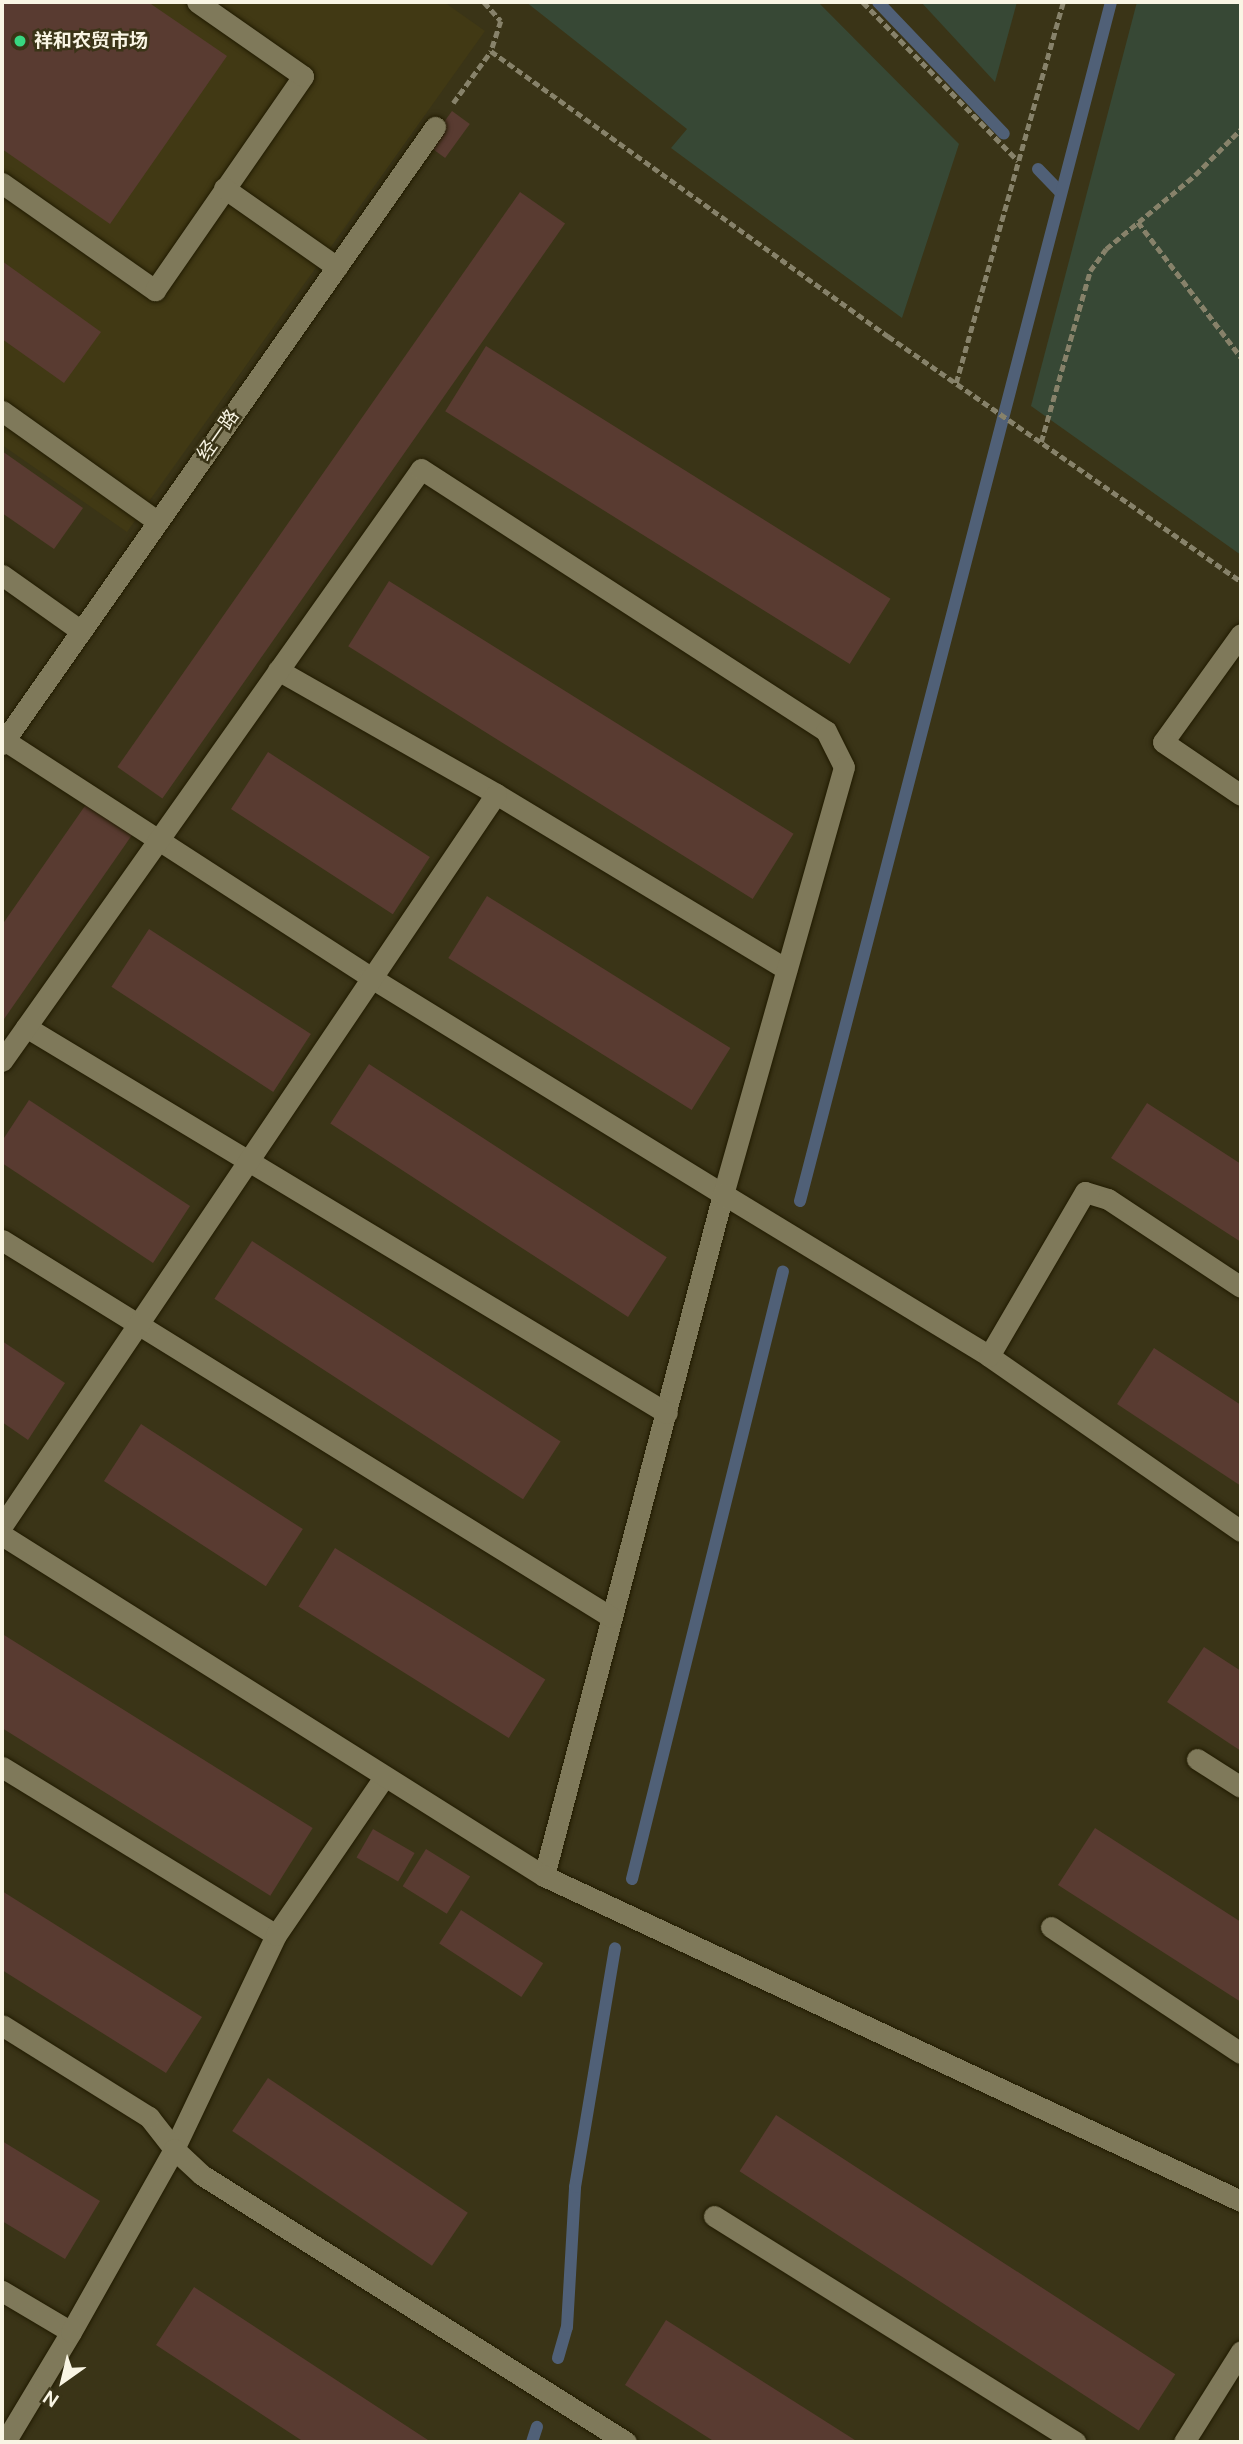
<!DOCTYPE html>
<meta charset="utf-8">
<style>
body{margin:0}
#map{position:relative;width:1243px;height:2444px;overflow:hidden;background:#3a3417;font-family:"DM Sans","Noto Sans SC",sans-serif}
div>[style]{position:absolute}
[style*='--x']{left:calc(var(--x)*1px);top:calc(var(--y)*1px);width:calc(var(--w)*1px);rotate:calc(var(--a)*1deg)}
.built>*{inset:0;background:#413914}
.green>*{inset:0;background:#374835}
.stream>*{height:12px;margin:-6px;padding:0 6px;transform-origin:6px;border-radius:6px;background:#506077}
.building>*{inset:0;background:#593b31;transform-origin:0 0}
.path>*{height:4.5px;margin-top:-2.25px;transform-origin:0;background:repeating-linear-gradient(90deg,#87826a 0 7px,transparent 0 10.5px)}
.roads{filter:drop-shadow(0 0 2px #211b00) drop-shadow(0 0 2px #211b00)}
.lane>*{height:21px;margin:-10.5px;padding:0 10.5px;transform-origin:10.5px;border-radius:10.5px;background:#7f795a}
.street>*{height:21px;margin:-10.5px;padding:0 10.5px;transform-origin:10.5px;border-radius:10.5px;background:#7f795a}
.secondary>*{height:21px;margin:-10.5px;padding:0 10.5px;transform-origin:10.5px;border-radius:10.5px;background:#7f795a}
.dots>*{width:19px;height:19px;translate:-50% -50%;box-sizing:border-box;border:4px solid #3a3417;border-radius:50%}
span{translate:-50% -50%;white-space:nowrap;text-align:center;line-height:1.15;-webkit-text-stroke:5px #3a3417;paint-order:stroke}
.poi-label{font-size:19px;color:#f9f5e4;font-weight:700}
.left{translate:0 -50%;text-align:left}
.street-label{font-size:19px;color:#f9f5e4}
.frame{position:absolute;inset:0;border:4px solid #f9f5e4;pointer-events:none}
.north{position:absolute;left:28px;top:2346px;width:70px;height:70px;-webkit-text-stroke:5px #3a3417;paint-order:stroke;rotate:214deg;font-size:19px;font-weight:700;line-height:28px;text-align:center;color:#f9f5e4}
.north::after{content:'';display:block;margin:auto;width:24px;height:32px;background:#f9f5e4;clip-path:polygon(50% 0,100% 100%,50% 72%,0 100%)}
</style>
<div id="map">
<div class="built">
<i style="clip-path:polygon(2px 2px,444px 2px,485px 31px,127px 532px,2px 445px)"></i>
</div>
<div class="green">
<i style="clip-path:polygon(526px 2px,818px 2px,959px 144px,902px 318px,671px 148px,687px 129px)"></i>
<i style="clip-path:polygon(921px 2px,1017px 2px,995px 82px)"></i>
<i style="clip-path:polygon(1137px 2px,1241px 2px,1241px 555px,1031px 406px)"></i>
</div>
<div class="stream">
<i style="--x:878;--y:2;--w:182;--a:46.3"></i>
<i style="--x:1038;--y:169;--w:33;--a:46"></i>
<i style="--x:800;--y:1201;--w:1239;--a:-75.46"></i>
<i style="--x:632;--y:1879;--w:626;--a:-76.05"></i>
<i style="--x:558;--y:2358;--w:32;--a:-74"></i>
<i style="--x:567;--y:2327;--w:140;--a:-86.7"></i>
<i style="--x:575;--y:2187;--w:242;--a:-80.5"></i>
<i style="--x:532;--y:2442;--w:16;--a:-72"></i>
</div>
<div class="building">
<i style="clip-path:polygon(2px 2px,148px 2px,227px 56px,110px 224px,2px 149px)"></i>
<i style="left:452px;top:111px;width:22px;height:42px;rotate:36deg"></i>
<i style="left:520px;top:192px;width:55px;height:702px;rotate:35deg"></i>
<i style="clip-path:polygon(2px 261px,101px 332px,64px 383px,2px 339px)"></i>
<i style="left:486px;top:346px;width:477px;height:77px;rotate:32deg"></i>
<i style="clip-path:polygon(2px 451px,83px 508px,54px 549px,2px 513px)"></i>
<i style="left:389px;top:581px;width:477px;height:77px;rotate:32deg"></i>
<i style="left:268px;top:752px;width:193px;height:68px;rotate:33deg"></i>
<i style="clip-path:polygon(87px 803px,132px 835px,2px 1022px,2px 925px)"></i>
<i style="left:487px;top:896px;width:287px;height:73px;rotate:32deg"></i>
<i style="left:149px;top:929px;width:193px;height:69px;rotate:33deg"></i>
<i style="left:369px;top:1064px;width:355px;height:71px;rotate:33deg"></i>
<i style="clip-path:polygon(29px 1100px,190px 1206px,153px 1263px,2px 1163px,2px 1141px)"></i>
<i style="clip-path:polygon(1147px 1103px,1241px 1164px,1241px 1242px,1111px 1158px)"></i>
<i style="left:252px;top:1241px;width:368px;height:69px;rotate:33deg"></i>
<i style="clip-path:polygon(2px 1341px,65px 1383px,28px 1440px,2px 1422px)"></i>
<i style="clip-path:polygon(1154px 1348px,1241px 1405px,1241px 1486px,1117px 1404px)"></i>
<i style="left:141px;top:1424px;width:193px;height:68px;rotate:33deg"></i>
<i style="left:335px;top:1548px;width:248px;height:69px;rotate:32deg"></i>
<i style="left:4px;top:1635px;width:364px;height:80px;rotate:32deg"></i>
<i style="clip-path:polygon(1204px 1647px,1241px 1671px,1241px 1751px,1167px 1702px)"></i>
<i style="clip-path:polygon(1095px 1828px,1241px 1922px,1241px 2002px,1058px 1885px)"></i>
<i style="left:373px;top:1829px;width:48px;height:33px;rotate:30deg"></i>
<i style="left:426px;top:1849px;width:52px;height:44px;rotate:32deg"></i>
<i style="clip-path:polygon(2px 1891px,202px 2017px,166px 2073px,2px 1970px)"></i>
<i style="left:461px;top:1910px;width:98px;height:40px;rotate:33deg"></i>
<i style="left:268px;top:2078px;width:241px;height:64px;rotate:34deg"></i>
<i style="left:776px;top:2115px;width:476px;height:67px;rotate:33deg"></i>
<i style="clip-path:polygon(2px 2141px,100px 2201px,65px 2259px,2px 2221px)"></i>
<i style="clip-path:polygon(194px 2287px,431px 2442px,304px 2442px,156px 2345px)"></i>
<i style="clip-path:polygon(666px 2320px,858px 2442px,715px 2442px,625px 2385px)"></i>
</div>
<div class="path">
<i style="--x:484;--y:2;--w:25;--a:48"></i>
<i style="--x:501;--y:21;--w:32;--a:108"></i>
<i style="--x:863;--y:2;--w:222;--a:45.7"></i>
<i style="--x:453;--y:103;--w:64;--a:-53.8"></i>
<i style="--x:491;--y:51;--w:489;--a:35.7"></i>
<i style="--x:888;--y:336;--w:430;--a:34.8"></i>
<i style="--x:1138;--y:222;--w:170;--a:52.7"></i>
<i style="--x:956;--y:383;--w:396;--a:-74.3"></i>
<i style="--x:1041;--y:442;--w:178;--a:-74"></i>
<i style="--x:1090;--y:271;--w:27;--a:-54"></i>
<i style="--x:1106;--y:249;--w:116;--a:-39.7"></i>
<i style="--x:1195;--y:175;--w:65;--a:-45"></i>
</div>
<div class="roads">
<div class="lane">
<i style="--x:2;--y:183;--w:187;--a:35"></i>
<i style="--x:155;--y:290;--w:260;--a:-55.3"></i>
<i style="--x:303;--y:76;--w:129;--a:-145.1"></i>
<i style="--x:224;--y:188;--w:138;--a:35"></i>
<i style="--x:2;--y:411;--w:191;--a:35.4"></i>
<i style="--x:2;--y:575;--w:97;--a:35.3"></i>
<i style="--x:1241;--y:634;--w:133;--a:125.8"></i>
<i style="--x:1163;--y:742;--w:94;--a:34.2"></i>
<i style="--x:278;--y:670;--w:251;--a:29.6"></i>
<i style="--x:496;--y:794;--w:339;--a:31.1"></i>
<i style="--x:4;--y:740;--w:436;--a:32.9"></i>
<i style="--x:370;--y:977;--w:414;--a:31.6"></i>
<i style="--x:723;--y:1194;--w:705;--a:104.71"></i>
<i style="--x:26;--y:1027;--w:748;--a:31.06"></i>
<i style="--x:2;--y:1061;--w:725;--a:-54.71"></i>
<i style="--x:421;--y:469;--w:482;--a:32.9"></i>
<i style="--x:826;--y:731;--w:40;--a:63.4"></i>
<i style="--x:844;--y:767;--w:444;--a:105.8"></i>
<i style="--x:723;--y:1194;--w:311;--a:31.3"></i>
<i style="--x:989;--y:1356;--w:307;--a:34.8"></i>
<i style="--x:2;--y:1240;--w:716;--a:31.76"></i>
<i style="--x:989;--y:1356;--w:190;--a:-59.7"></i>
<i style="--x:1085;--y:1192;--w:24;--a:17"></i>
<i style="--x:1108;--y:1199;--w:159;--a:33.5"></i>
<i style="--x:2;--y:1526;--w:883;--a:-55.99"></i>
<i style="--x:1197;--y:1759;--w:52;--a:32.5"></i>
<i style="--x:2;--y:1767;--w:321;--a:31.5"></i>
<i style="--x:276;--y:1935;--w:237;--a:115.5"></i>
<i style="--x:174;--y:2149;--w:41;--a:-128"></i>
<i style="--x:149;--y:2117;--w:173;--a:-148"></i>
<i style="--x:1051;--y:1927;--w:228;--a:33.6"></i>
<i style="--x:276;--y:1935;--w:191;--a:-55.6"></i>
<i style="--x:714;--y:2216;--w:426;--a:32"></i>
<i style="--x:2;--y:2291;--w:80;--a:30.7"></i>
<i style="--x:71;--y:2332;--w:128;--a:121"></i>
<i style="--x:71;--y:2332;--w:210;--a:-60.6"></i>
<i style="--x:174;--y:2149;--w:38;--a:43"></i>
<i style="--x:202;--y:2175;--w:501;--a:32.2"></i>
<i style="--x:1184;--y:2442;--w:107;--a:-57.9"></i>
</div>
<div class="street">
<i style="--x:2;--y:1535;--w:640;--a:32.18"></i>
<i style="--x:544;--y:1876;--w:769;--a:25"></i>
</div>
<div class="secondary">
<i style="--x:2;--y:744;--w:754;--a:-54.94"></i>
</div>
</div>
<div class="dots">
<i style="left:20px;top:41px;background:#38d880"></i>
</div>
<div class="poi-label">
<span class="left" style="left:34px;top:41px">祥和农贸市场</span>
</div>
<div class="street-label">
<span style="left:218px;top:435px;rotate:-55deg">经一路</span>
</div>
<div class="frame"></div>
<div class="north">N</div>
</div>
